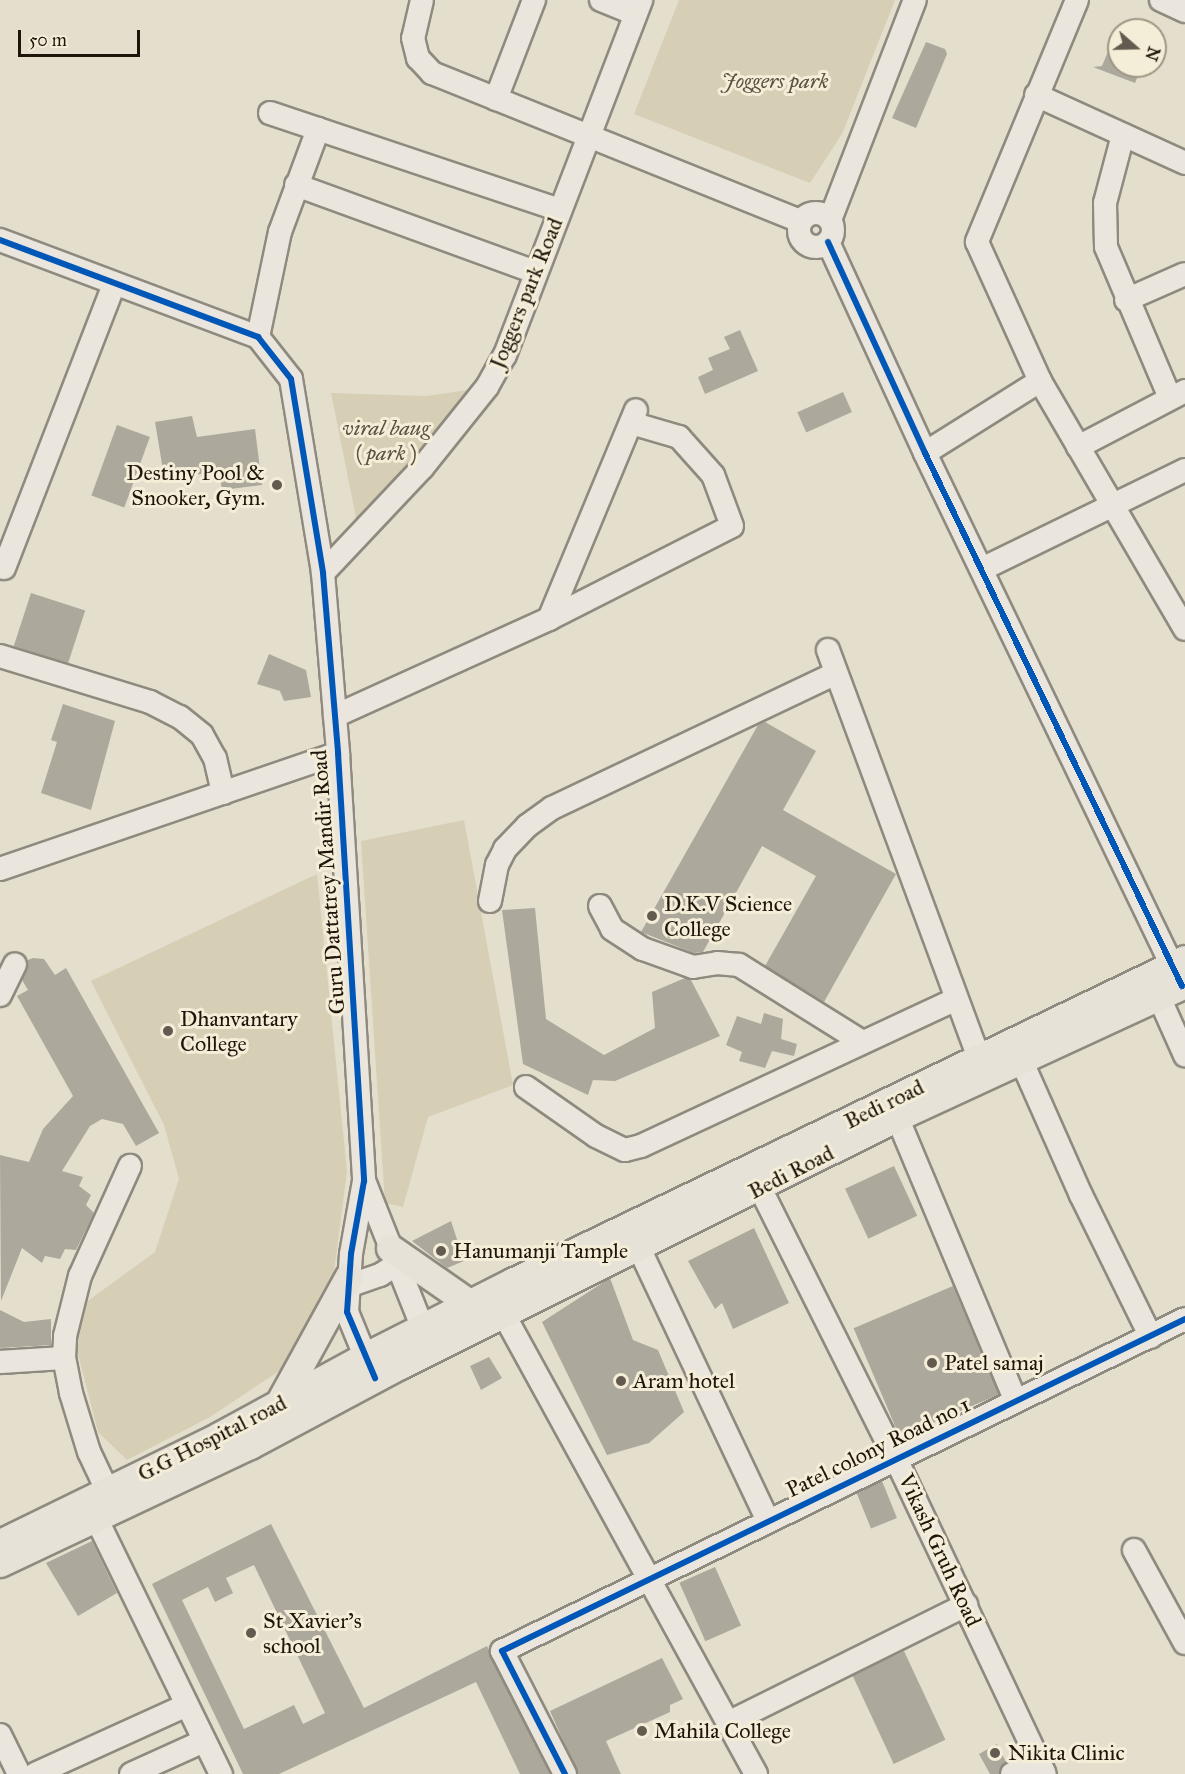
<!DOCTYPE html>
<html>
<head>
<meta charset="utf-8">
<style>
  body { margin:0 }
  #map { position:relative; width:1185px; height:1774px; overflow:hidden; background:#e4decc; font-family:"IM FELL Great Primer",serif }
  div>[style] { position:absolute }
  .green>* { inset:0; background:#d6ceb5 }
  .building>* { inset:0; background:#ada89c; transform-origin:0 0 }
  .roads { filter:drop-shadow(2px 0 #8f8a7f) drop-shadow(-2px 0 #8f8a7f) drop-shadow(0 2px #8f8a7f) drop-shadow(0 -2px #8f8a7f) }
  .minor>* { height:22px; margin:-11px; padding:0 11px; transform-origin:11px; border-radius:11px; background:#eae6dd }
  .minor>.ring { margin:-11px; padding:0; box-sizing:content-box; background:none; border:22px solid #eae6dd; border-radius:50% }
  .major>* { height:27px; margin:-13.5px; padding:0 13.5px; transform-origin:13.5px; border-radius:13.5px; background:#e6e2d8 }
  .cycleway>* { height:6px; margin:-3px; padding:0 3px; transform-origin:3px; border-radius:3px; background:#0057b8 }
  .dots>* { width:16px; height:16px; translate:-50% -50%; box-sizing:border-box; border:3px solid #f4edd7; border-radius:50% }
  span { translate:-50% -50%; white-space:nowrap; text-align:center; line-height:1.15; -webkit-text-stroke:6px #f4edd7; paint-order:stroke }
  .park-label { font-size:22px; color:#5b5140; font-style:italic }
  .street-label { font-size:22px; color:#1e150b }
  .poi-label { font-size:22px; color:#1e150b }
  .right { translate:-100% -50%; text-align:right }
  .left { translate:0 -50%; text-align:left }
  .north { position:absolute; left:1107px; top:18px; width:60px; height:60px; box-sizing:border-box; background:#f4edd7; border:2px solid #9e9785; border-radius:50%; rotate:110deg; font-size:16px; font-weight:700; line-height:24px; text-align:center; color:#1e150b }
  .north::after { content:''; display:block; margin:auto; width:21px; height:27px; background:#635b4f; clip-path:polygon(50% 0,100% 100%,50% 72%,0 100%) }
  .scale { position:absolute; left:18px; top:30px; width:122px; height:27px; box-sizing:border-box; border:3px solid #1e150b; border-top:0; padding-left:8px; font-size:18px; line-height:21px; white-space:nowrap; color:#1e150b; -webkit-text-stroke:4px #f4edd7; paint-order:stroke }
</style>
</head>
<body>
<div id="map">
  <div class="green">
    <i style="clip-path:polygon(679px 0,895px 0,842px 134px,810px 183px,634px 114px)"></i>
    <i style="clip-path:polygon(487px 387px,357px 523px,331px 393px,427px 396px)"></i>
    <i style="clip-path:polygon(464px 820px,513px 1085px,428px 1117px,403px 1207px,385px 1203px,361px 841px)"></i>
    <i style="clip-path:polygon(317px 874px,347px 1171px,334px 1272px,284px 1368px,210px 1417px,127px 1460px,98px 1432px,77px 1350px,74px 1311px,155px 1252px,179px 1179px,164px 1125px,91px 981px)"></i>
  </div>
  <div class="building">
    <i style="clip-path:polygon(1119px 25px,1119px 66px,1142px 66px,1135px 83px,1093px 67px,1102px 66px)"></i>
    <i style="clip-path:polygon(926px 42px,945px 49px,947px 54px,916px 128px,892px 118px)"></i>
    <i style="clip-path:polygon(740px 330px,758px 371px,705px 394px,698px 377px,713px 370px,708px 358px,730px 349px,724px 337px)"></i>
    <i style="left:843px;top:392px;width:22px;height:50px;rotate:66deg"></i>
    <i style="clip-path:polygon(192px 416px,197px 437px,255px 429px,262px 485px,222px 490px,219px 471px,176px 478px,176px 474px,164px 476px,155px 422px)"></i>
    <i style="left:117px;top:425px;width:35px;height:75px;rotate:20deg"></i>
    <i style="left:31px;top:593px;width:57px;height:56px;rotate:18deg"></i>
    <i style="clip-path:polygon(269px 654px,306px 670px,311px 697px,284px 701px,280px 691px,257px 684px)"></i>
    <i style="clip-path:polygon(63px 704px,115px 721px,91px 810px,41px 793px,57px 742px,51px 740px)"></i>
    <i style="clip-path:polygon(765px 722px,816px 751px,783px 810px,896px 874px,824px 1002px,765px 966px,816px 876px,762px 846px,703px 952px,694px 953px,641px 932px,758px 725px)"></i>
    <i style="clip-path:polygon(535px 908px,546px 1019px,604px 1055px,655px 1028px,652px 992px,685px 978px,691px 980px,720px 1036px,615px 1081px,593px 1080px,588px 1095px,523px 1064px,502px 910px)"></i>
    <i style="clip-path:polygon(33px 958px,44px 959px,55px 975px,66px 968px,159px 1133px,136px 1146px,123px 1124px,102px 1119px,90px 1126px,62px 1171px,83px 1177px,79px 1186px,91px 1195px,86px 1205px,94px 1213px,76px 1250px,65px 1249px,60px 1259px,45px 1256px,42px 1263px,22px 1248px,1px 1301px,0 1155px,29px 1162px,43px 1129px,73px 1096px,17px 996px,28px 990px,22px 980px,28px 960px)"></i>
    <i style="clip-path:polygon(764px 1013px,783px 1019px,781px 1039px,797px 1044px,794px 1056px,772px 1051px,765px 1068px,739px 1061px,742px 1052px,726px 1045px,737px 1016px,761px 1024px)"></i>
    <i style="left:894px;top:1166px;width:55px;height:54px;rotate:65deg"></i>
    <i style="clip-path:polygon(451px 1221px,464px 1261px,447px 1268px,412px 1241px)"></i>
    <i style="clip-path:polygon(754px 1228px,789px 1303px,733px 1329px,722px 1303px,715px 1309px,688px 1261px)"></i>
    <i style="clip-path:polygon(610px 1278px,633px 1340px,658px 1350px,684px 1412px,649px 1443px,607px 1455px,542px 1322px)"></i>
    <i style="left:953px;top:1286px;width:118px;height:108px;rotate:67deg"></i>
    <i style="clip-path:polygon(0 1310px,24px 1322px,51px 1319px,51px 1345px,0 1348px)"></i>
    <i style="clip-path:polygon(489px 1357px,502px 1378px,481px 1390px,470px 1366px)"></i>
    <i style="left:882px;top:1481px;width:40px;height:28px;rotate:68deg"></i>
    <i style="clip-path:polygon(evenodd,271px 1524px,364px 1708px,487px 1646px,550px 1774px,520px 1774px,476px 1682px,279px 1774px,243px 1774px,152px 1584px,271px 1524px,254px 1565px,325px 1713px,303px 1724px,294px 1705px,244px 1729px,182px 1600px,208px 1587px,215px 1602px,233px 1593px,226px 1578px,254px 1565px)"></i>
    <i style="clip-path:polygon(92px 1541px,117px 1593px,78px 1616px,46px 1563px)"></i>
    <i style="left:715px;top:1567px;width:64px;height:39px;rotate:66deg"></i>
    <i style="left:904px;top:1651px;width:98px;height:57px;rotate:65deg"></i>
    <i style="clip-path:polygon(662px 1658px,683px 1699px,670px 1705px,670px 1712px,606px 1741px,621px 1774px,578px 1774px,550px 1711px)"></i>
    <i style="clip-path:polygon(997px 1744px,1006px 1762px,999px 1774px,990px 1774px,979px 1754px)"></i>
  </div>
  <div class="roads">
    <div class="minor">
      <i style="left:422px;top:0;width:39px;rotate:103deg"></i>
      <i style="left:413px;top:38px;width:21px;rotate:76deg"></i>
      <i style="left:418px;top:58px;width:21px;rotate:47deg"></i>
      <i style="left:432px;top:73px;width:397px;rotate:21.9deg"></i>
      <i style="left:601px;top:0;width:37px;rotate:22deg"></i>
      <i style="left:1077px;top:0;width:262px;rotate:112.5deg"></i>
      <i style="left:977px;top:242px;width:153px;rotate:65.6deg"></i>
      <i style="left:1040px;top:381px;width:287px;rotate:59.7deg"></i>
      <i style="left:1161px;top:0;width:26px;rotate:25deg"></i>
      <i style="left:1036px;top:95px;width:164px;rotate:24.5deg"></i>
      <i style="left:496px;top:99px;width:106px;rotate:-69deg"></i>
      <i style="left:270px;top:113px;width:306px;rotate:18.5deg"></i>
      <i style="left:1123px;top:135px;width:70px;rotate:104.8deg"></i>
      <i style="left:1105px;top:203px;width:44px;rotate:88.7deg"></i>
      <i style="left:1106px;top:247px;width:164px;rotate:67deg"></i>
      <i style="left:296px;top:185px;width:254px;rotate:20deg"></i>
      <i class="ring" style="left:799px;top:213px;width:12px;height:12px"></i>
      <i style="left:830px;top:220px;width:236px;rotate:-68.9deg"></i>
      <i style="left:0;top:240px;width:276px;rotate:20.6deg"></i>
      <i style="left:258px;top:337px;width:53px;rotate:51.8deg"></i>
      <i style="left:291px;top:379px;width:197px;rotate:80.6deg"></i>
      <i style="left:323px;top:573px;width:181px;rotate:85.2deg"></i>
      <i style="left:338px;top:753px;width:429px;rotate:86.5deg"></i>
      <i style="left:364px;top:1181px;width:74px;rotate:100.1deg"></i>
      <i style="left:351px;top:1254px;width:58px;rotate:93.9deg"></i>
      <i style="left:347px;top:1312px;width:66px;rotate:67.7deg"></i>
      <i style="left:828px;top:242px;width:232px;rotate:65.3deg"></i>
      <i style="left:925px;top:453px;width:585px;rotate:64.27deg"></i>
      <i style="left:1126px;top:300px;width:64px;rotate:-23.8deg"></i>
      <i style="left:258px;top:337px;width:107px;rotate:-78.2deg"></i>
      <i style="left:280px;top:232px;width:110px;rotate:-69.7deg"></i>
      <i style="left:1078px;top:447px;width:121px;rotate:-27.6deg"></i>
      <i style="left:925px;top:453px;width:136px;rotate:-32.1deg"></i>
      <i style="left:4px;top:568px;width:305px;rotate:-68.8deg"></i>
      <i style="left:982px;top:569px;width:226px;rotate:-26deg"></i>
      <i style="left:323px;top:573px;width:144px;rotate:-46.7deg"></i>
      <i style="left:422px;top:468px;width:104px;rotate:-51.3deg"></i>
      <i style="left:487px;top:387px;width:37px;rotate:-61deg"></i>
      <i style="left:505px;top:355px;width:380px;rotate:-69deg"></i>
      <i style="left:549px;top:619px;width:226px;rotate:-67.4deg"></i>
      <i style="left:828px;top:650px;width:435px;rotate:69.7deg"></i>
      <i style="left:0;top:656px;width:157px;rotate:17deg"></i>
      <i style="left:150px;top:702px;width:34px;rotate:27deg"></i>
      <i style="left:180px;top:717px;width:28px;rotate:39deg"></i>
      <i style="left:202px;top:735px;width:26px;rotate:61deg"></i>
      <i style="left:215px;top:758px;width:36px;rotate:77deg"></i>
      <i style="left:335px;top:716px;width:235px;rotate:-24.4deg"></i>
      <i style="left:549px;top:619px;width:205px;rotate:-26.9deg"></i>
      <i style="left:732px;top:526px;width:54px;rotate:-110.4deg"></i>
      <i style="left:713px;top:475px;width:51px;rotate:-131.8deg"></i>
      <i style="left:679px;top:437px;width:50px;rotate:-163.7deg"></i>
      <i style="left:0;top:869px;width:357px;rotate:-18.9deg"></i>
      <i style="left:490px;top:901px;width:37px;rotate:-79deg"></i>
      <i style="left:497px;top:865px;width:18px;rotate:-63deg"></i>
      <i style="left:505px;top:849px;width:32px;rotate:-46deg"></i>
      <i style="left:527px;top:826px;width:31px;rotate:-36deg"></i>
      <i style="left:552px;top:808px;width:314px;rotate:-25.4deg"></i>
      <i style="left:600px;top:906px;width:26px;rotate:62deg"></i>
      <i style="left:612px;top:929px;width:37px;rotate:33deg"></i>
      <i style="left:643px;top:949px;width:53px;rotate:19.8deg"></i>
      <i style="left:693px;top:967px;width:24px;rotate:-9deg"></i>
      <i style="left:717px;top:963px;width:22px;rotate:5deg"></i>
      <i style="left:739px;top:965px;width:145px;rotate:32deg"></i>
      <i style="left:0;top:995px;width:34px;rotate:-64deg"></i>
      <i style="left:1159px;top:997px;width:64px;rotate:65.9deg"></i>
      <i style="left:1022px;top:1062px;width:145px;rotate:66.1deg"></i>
      <i style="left:1081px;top:1195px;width:158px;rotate:63.8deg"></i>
      <i style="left:526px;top:1087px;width:85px;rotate:35deg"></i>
      <i style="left:596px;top:1136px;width:32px;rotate:26deg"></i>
      <i style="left:625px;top:1150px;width:16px;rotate:-14deg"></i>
      <i style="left:641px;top:1146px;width:348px;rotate:-25deg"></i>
      <i style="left:897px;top:1117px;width:308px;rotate:67.3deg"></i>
      <i style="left:752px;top:1172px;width:321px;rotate:63.4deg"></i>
      <i style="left:896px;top:1459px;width:348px;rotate:64.7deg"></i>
      <i style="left:365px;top:1183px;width:170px;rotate:68.3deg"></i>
      <i style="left:639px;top:1248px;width:302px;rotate:64.7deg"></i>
      <i style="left:348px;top:1286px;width:34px;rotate:-19deg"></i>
      <i style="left:380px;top:1275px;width:19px;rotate:-32deg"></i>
      <i style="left:503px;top:1313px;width:526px;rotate:61.24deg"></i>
      <i style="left:0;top:1362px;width:64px;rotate:-3.6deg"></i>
      <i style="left:107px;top:1490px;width:42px;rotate:-115.3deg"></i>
      <i style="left:89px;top:1452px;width:62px;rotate:-107deg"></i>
      <i style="left:71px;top:1393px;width:36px;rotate:-101deg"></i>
      <i style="left:64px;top:1358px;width:22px;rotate:-87deg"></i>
      <i style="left:65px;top:1336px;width:62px;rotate:-76deg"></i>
      <i style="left:80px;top:1276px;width:121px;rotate:-65.6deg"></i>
      <i style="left:96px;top:1518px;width:285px;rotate:64deg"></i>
      <i style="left:1134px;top:1550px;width:106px;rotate:61.3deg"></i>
      <i style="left:728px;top:1723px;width:266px;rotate:-26.4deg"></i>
      <i style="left:0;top:1735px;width:43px;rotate:64deg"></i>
      <i style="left:35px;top:1774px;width:165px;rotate:-24.4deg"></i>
      <i style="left:131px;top:1774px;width:80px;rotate:-24.3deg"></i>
      <i style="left:565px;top:1774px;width:138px;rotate:-117.1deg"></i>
      <i style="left:502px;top:1651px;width:759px;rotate:-25.92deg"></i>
      <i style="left:1012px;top:1774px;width:30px;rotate:-26deg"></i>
    </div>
    <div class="major">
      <i style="left:390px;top:1248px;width:96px;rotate:34.8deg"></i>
      <i style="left:278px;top:1405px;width:147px;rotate:-61.2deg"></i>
      <i style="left:0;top:1543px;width:244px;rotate:-26deg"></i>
      <i style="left:219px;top:1436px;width:165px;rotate:-28.6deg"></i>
      <i style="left:364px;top:1357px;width:166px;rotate:-26.9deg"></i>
      <i style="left:512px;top:1282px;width:746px;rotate:-25.64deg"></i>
      <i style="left:0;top:1563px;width:276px;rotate:-25.3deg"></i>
      <i style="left:250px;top:1445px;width:170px;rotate:-28.1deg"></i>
      <i style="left:400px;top:1365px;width:555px;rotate:-26.52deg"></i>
      <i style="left:897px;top:1117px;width:317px;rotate:-24.8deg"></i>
    </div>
  </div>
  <div class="cycleway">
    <i style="left:0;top:240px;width:276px;rotate:20.6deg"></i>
    <i style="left:258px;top:337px;width:53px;rotate:51.8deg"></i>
    <i style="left:291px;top:379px;width:197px;rotate:80.6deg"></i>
    <i style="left:323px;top:573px;width:181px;rotate:85.2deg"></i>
    <i style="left:338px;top:753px;width:429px;rotate:86.5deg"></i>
    <i style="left:364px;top:1181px;width:74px;rotate:100.1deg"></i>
    <i style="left:351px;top:1254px;width:58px;rotate:93.9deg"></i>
    <i style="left:347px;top:1312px;width:72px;rotate:67deg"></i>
    <i style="left:828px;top:242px;width:232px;rotate:65.3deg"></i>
    <i style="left:925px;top:453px;width:592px;rotate:64.26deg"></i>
    <i style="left:565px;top:1774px;width:138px;rotate:-117.1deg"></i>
    <i style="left:502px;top:1651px;width:759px;rotate:-25.92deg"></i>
  </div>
  <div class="dots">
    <i style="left:277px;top:485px;background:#635b4f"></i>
    <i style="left:652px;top:916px;background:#635b4f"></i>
    <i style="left:168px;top:1031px;background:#635b4f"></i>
    <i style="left:441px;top:1251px;background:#635b4f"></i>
    <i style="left:932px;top:1363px;background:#635b4f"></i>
    <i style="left:621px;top:1381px;background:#635b4f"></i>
    <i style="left:251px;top:1633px;background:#635b4f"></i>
    <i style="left:642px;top:1731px;background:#635b4f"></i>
    <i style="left:995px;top:1753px;background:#635b4f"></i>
  </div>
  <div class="park-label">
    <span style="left:775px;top:81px">Joggers park</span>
    <span style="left:386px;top:440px">viral baug<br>( park )</span>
  </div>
  <div class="street-label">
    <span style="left:526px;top:293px;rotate:-68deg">Joggers park Road</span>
    <span style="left:328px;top:882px;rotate:-94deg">Guru Dattatrey Mandir Road</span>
    <span style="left:884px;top:1104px;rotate:-26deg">Bedi road</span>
    <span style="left:791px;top:1172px;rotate:-27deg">Bedi Road</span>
    <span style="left:212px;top:1438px;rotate:-27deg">G.G Hospital road</span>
    <span style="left:878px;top:1447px;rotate:-26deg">Patel colony Road no 1</span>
    <span style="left:940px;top:1550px;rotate:65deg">Vikash Gruh Road</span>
  </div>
  <div class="poi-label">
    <span class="right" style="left:265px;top:485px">Destiny Pool &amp;<br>Snooker, Gym.</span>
    <span class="left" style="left:664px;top:916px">D.K.V Science<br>College</span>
    <span class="left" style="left:180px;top:1031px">Dhanvantary<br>College</span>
    <span class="left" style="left:453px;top:1251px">Hanumanji Tample</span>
    <span class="left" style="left:944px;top:1363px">Patel samaj</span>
    <span class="left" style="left:633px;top:1381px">Aram hotel</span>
    <span class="left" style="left:263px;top:1633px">St Xavier's<br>school</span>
    <span class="left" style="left:654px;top:1731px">Mahila College</span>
    <span class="left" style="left:1008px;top:1753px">Nikita Clinic</span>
  </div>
  <div class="north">N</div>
  <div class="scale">50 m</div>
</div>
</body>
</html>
